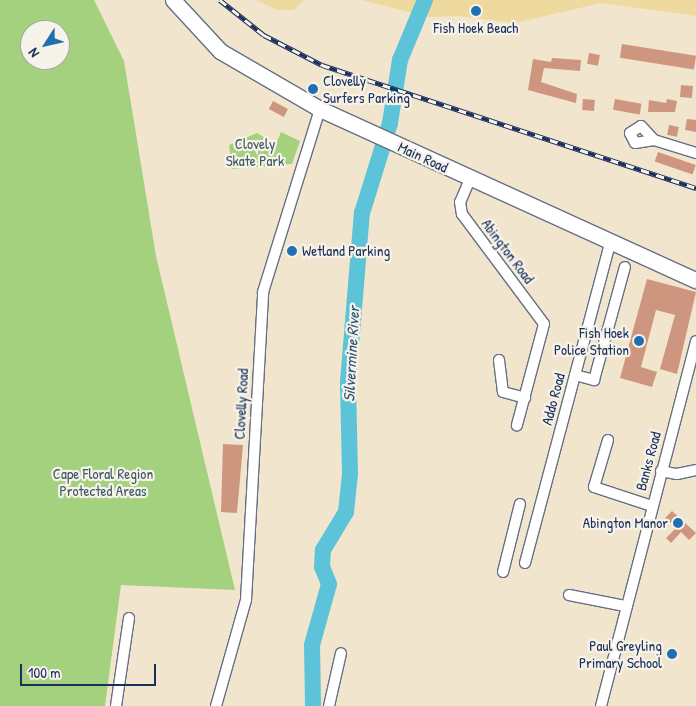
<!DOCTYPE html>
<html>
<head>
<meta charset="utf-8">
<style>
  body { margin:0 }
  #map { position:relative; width:696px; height:706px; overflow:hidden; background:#f1e6cd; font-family:"Patrick Hand",sans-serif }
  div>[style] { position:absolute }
  .green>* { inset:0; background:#a3d17e }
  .sand>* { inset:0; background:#eeda9e }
  .river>* { height:16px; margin:-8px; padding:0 8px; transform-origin:8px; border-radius:8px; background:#5cc3d9 }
  .building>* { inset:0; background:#ce967f; transform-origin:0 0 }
  .roads { filter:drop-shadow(1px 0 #666f85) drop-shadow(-1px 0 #666f85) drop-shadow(0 1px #666f85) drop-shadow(0 -1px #666f85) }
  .minor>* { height:10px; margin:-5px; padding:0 5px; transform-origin:5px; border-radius:5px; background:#fff }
  .primary>* { height:15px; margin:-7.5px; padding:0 7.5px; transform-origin:7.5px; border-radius:7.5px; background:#fff }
  .rail>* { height:4.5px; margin-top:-2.25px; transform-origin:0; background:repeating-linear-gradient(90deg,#f7f3e8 0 8px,#1b2f5e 0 16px); box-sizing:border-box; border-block:1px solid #1b2f5e }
  .dots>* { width:14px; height:14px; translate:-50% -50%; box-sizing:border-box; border:2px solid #f7f3e8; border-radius:50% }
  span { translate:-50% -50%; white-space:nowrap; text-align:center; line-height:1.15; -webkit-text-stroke:4.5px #f7f3e8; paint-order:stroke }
  .poi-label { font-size:15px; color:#1b2f5e }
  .left { translate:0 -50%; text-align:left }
  .right { translate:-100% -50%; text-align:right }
  .park-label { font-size:15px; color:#3d5866 }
  .street-label { font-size:15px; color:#1b2f5e }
  .water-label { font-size:16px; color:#2b547d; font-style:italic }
  .north { position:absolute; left:20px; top:20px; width:50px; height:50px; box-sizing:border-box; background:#f7f3e8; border:1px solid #9fa5b1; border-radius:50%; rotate:235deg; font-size:14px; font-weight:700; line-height:20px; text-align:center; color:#1b2f5e }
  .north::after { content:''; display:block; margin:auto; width:18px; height:22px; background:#1f6fb2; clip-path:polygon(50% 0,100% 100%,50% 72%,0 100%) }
  .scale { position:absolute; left:20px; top:664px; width:136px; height:22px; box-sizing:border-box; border:2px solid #1b2f5e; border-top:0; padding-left:6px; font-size:15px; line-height:18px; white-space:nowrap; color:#1b2f5e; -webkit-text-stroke:4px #f7f3e8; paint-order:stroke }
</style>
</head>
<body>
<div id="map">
  <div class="green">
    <i style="clip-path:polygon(evenodd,0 0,94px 0,124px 61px,156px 256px,235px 590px,121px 585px,105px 706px,0 706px,0 0,30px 30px,60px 30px,60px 60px,30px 60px,30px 30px)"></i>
    <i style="clip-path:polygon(281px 132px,300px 141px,292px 164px,232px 169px,229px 145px,257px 133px,276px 144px)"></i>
  </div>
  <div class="sand">
    <i style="clip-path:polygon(256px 0,304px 0,294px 10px,277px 10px)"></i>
    <i style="clip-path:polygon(361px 0,696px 0,696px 16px,601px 3px,515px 23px,459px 16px,429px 17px)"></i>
  </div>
  <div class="river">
    <i style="left:313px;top:706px;width:61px;rotate:-90.9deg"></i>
    <i style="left:312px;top:645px;width:63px;rotate:-74.4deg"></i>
    <i style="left:329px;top:584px;width:18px;rotate:-112deg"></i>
    <i style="left:322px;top:567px;width:17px;rotate:-87deg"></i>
    <i style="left:323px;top:550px;width:44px;rotate:-58.8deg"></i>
    <i style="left:346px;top:512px;width:39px;rotate:-84deg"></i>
    <i style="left:350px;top:473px;width:91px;rotate:-91.3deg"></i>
    <i style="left:348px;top:382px;width:170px;rotate:-85.3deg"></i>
    <i style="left:362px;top:213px;width:94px;rotate:-72.7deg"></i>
    <i style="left:390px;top:123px;width:64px;rotate:-81deg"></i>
    <i style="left:400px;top:60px;width:65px;rotate:-67.4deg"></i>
  </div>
  <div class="building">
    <i style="left:622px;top:44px;width:75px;height:14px;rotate:9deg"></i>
    <i style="left:589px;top:53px;width:11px;height:11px;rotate:10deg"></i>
    <i style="clip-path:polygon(552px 58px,581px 60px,580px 71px,544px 68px,541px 82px,577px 94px,576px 103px,528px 90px,533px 59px,551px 62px)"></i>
    <i style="left:681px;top:85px;width:12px;height:12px;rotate:5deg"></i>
    <i style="left:583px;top:99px;width:12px;height:11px;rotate:5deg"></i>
    <i style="left:615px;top:99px;width:27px;height:11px;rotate:10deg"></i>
    <i style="clip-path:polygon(667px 99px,677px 101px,675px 112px,648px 112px,649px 100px,666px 103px)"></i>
    <i style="left:273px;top:101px;width:17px;height:9px;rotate:28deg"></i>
    <i style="clip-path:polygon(687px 119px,696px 120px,696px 132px,685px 130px)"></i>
    <i style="left:669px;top:125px;width:10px;height:10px;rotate:11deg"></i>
    <i style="left:658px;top:152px;width:40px;height:10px;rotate:19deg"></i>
    <i style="clip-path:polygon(647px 279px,696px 292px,677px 374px,660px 369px,675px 315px,656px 310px,641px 367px,657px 372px,652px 387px,620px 378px)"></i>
    <i style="clip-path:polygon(223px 444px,243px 445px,237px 513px,221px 512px)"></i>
    <i style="clip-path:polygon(672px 511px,696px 533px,689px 540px,681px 532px,671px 543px,666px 538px,676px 528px,665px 518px)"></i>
  </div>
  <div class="roads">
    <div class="minor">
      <i style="left:654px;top:140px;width:19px;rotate:171deg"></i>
      <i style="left:635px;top:143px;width:11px;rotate:-117deg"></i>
      <i style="left:630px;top:133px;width:13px;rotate:-32deg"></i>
      <i style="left:641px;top:126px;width:19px;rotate:47deg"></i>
      <i style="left:654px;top:140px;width:44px;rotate:17.2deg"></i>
      <i style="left:470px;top:179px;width:25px;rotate:113deg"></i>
      <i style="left:460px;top:202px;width:12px;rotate:81deg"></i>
      <i style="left:462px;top:214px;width:137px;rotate:53.3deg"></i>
      <i style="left:544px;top:324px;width:105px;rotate:105deg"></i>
      <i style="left:499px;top:360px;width:32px;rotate:83deg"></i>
      <i style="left:503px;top:392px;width:23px;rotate:15deg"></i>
      <i style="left:575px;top:375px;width:20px;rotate:15deg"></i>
      <i style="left:594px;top:380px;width:117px;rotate:-74.7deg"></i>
      <i style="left:608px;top:440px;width:49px;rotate:106.6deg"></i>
      <i style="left:594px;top:487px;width:61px;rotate:18.1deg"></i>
      <i style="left:661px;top:471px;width:16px;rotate:11deg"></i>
      <i style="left:677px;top:474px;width:19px;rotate:-12deg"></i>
      <i style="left:525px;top:563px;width:331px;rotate:-75.1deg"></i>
      <i style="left:503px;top:572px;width:70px;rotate:-76deg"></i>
      <i style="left:569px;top:595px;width:57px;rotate:11.1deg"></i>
      <i style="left:116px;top:706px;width:89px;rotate:-81.6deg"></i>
      <i style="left:216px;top:706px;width:110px;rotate:-74.2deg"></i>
      <i style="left:246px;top:600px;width:308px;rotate:-86.8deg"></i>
      <i style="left:263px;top:292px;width:192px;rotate:-72.7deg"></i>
      <i style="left:329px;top:706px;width:54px;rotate:-77.2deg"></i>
      <i style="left:601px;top:706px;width:377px;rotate:-75.4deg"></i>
    </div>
    <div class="primary">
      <i style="left:173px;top:0;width:69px;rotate:47.3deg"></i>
      <i style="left:220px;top:51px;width:116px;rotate:30.1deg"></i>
      <i style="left:320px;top:109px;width:413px;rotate:24.5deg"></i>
    </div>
  </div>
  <div class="rail">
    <i style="left:220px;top:0;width:56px;rotate:38.5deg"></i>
    <i style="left:264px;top:35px;width:65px;rotate:27.3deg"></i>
    <i style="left:322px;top:65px;width:394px;rotate:18.2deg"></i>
  </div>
  <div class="dots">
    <i style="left:476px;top:11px;background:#1f6fb2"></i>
    <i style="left:313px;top:89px;background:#1f6fb2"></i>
    <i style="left:292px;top:251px;background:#1f6fb2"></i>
    <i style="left:639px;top:341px;background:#1f6fb2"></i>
    <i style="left:678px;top:523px;background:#1f6fb2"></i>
    <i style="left:672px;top:654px;background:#1f6fb2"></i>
  </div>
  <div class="poi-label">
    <span style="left:476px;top:28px">Fish Hoek Beach</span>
    <span class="left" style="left:323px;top:89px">Clovelly<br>Surfers Parking</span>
    <span class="left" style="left:302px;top:251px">Wetland Parking</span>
    <span class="right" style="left:629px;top:341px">Fish Hoek<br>Police Station</span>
    <span class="right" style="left:668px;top:523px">Abington Manor</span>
    <span class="right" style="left:662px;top:654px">Paul Greyling<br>Primary School</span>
  </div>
  <div class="park-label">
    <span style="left:255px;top:152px">Clovely<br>Skate Park</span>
    <span style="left:103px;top:482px">Cape Floral Region<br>Protected Areas</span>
  </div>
  <div class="street-label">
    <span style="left:423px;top:157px;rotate:25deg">Main Road</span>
    <span style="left:508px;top:251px;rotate:53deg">Abington Road</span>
    <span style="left:553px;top:399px;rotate:-75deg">Addo Road</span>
    <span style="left:241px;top:404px;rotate:-87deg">Clovelly Road</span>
    <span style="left:648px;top:461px;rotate:-75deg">Banks Road</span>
  </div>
  <div class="water-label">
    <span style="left:351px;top:354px;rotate:-87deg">Silvermine River</span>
  </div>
  <div class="north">N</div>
  <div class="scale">100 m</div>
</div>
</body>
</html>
